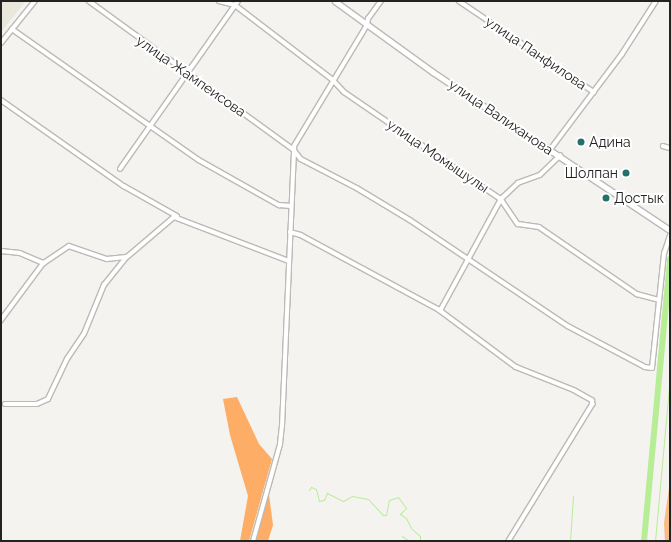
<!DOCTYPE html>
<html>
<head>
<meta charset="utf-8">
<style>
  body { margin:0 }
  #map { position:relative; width:671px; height:542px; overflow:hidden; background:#f4f3f0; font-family:Raleway,sans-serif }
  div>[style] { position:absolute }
  .built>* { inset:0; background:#eae8dd }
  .green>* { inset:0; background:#f9ba83 }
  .forest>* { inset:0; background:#fdad65 }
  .stream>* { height:1px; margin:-0.5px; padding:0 0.5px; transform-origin:0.5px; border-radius:0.5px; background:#b7ed94 }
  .river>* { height:5.5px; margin:-2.75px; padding:0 2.75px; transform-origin:2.75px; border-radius:2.75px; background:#b7ed94 }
  .roads { filter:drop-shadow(1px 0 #bbbab7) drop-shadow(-1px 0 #bbbab7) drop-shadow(0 1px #bbbab7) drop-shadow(0 -1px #bbbab7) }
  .minor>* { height:3.5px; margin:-1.75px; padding:0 1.75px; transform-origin:1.75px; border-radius:1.75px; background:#fff }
  .tertiary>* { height:4px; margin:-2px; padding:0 2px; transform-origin:2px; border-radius:2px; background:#fff }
  .secondary>* { height:4.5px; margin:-2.25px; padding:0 2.25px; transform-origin:2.25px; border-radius:2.25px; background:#fff }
  .dots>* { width:11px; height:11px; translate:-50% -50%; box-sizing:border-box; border:2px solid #fff; border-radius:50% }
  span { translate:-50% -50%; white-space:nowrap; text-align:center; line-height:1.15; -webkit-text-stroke:4px #fff; paint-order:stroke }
  .street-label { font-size:14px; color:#232322 }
  .poi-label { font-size:14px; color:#232322 }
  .left { translate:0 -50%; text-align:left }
  .right { translate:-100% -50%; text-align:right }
  .frame { position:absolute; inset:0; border:2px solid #232322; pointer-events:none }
</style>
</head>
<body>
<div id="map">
  <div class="built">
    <i style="clip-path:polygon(1px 1px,26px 1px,1px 32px)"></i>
  </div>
  <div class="green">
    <i style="clip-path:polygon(670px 481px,670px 541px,665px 541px,664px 523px)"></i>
  </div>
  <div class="forest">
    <i style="clip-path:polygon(237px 397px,259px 444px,272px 459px,249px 541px,240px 541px,248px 496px,230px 435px,223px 399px)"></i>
    <i style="clip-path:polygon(268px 487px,273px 525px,268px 541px,253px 541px)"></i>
  </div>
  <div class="stream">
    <i style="left:309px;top:490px;width:4px;rotate:-56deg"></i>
    <i style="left:311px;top:487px;width:5px;rotate:22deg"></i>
    <i style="left:316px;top:489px;width:12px;rotate:76deg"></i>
    <i style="left:319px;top:501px;width:5px;rotate:-11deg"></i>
    <i style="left:324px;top:500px;width:8px;rotate:-67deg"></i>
    <i style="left:327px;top:493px;width:18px;rotate:27deg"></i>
    <i style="left:343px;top:501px;width:10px;rotate:-29deg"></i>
    <i style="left:352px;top:496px;width:16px;rotate:11deg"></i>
    <i style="left:368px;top:499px;width:22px;rotate:47deg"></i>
    <i style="left:383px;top:515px;width:3px"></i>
    <i style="left:386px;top:515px;width:15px;rotate:-79deg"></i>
    <i style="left:389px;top:500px;width:9px;rotate:-18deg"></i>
    <i style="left:398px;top:497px;width:14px;rotate:54deg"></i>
    <i style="left:406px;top:508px;width:8px;rotate:135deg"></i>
    <i style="left:400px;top:514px;width:7px;rotate:34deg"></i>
    <i style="left:406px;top:518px;width:11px;rotate:63deg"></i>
    <i style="left:411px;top:528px;width:12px;rotate:42deg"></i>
    <i style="left:420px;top:536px;width:5px;rotate:90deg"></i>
    <i style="left:402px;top:536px;width:9px;rotate:36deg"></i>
    <i style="left:570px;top:541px;width:45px;rotate:-86.2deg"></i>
    <i style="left:655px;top:541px;width:166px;rotate:-84.8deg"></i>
  </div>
  <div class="river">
    <i style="left:644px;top:541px;width:283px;rotate:-84.7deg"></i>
  </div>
  <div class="roads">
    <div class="minor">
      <i style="left:89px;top:1px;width:253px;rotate:36deg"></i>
      <i style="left:294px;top:150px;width:11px;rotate:52deg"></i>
      <i style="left:301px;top:159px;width:63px;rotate:27.4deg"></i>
      <i style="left:357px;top:188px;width:62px;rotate:31.1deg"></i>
      <i style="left:410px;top:220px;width:190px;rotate:33.9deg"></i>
      <i style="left:568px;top:326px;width:87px;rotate:28deg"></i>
      <i style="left:645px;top:367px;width:7px;rotate:8deg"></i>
      <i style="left:652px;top:368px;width:115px;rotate:-84deg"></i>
      <i style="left:664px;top:254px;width:19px;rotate:-72deg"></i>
      <i style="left:219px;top:1px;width:16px;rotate:14deg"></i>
      <i style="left:235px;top:5px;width:123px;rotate:37.4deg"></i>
      <i style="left:333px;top:80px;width:16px;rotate:47deg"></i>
      <i style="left:344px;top:92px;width:190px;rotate:34.3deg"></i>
      <i style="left:501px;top:199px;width:30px;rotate:56deg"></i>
      <i style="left:518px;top:224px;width:21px;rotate:8deg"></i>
      <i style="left:539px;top:227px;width:119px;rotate:34.4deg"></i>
      <i style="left:637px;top:294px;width:23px;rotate:15deg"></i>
      <i style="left:459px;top:1px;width:163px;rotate:34deg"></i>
      <i style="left:367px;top:25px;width:6px;rotate:-81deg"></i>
      <i style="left:368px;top:19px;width:22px;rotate:-54deg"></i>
      <i style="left:12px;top:29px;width:228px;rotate:35deg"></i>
      <i style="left:199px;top:160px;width:92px;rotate:29.4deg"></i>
      <i style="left:279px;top:205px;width:12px;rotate:5deg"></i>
      <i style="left:1px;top:43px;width:54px;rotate:-51deg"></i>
      <i style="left:1px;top:100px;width:150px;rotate:35deg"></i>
      <i style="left:124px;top:186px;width:61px;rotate:29.5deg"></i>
      <i style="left:663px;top:146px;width:7px;rotate:16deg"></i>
      <i style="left:550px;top:150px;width:120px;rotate:-53.1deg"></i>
      <i style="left:622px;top:54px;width:63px;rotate:-57.3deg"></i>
      <i style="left:120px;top:169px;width:205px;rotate:-54.9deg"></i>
      <i style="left:290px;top:232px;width:11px;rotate:15deg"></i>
      <i style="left:301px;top:235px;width:156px;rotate:28.4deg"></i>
      <i style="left:438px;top:309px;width:97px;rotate:36.6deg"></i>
      <i style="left:516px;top:367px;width:62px;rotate:21.6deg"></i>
      <i style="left:574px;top:390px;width:21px;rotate:29deg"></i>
      <i style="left:592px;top:400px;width:4px;rotate:76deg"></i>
      <i style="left:593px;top:404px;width:161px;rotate:121.5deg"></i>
      <i style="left:1px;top:251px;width:19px;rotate:6deg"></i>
      <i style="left:20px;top:253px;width:26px;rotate:23deg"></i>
      <i style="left:44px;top:263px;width:72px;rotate:126.6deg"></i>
      <i style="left:44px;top:263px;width:30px;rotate:-34deg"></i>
      <i style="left:69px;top:246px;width:40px;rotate:18.9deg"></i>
      <i style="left:107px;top:259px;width:19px;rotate:-6deg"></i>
      <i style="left:440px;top:311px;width:128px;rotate:-61.4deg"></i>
      <i style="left:501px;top:199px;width:23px;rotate:-43deg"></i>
      <i style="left:518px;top:183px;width:23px;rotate:-20deg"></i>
      <i style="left:540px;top:175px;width:28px;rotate:-44deg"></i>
      <i style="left:5px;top:404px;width:32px"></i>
      <i style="left:37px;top:404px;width:12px;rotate:-24deg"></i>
      <i style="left:48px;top:399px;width:44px;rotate:-64.6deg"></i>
      <i style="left:67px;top:359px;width:30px;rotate:-56deg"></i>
      <i style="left:84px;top:334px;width:53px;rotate:-67.8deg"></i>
      <i style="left:104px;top:285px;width:36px;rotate:-51deg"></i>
      <i style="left:127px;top:257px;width:62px;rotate:-40.4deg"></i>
      <i style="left:174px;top:217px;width:123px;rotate:20.9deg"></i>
    </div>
    <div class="tertiary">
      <i style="left:253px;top:541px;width:101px;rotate:-74.4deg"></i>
      <i style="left:280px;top:444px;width:18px;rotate:-84deg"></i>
      <i style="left:282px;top:426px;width:280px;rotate:-87.5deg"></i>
      <i style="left:294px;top:146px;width:141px;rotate:-58.9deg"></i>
    </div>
    <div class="secondary">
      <i style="left:335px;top:1px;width:121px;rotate:35.9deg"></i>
      <i style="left:433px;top:72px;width:285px;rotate:33.7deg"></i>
    </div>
  </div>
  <div class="dots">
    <i style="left:581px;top:142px;background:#26706a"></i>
    <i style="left:626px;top:173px;background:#26706a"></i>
    <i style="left:606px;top:198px;background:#26706a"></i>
  </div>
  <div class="street-label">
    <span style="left:536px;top:53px;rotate:34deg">улица Панфилова</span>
    <span style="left:191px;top:76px;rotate:35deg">улица Жампеисова</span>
    <span style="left:501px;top:117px;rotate:34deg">улица Валиханова</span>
    <span style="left:438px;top:156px;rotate:34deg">улица Момышулы</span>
  </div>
  <div class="poi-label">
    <span class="left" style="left:589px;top:142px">Адина</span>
    <span class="right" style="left:618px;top:173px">Шолпан</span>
    <span class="left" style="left:614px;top:198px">Достык</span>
  </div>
  <div class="frame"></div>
</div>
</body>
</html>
